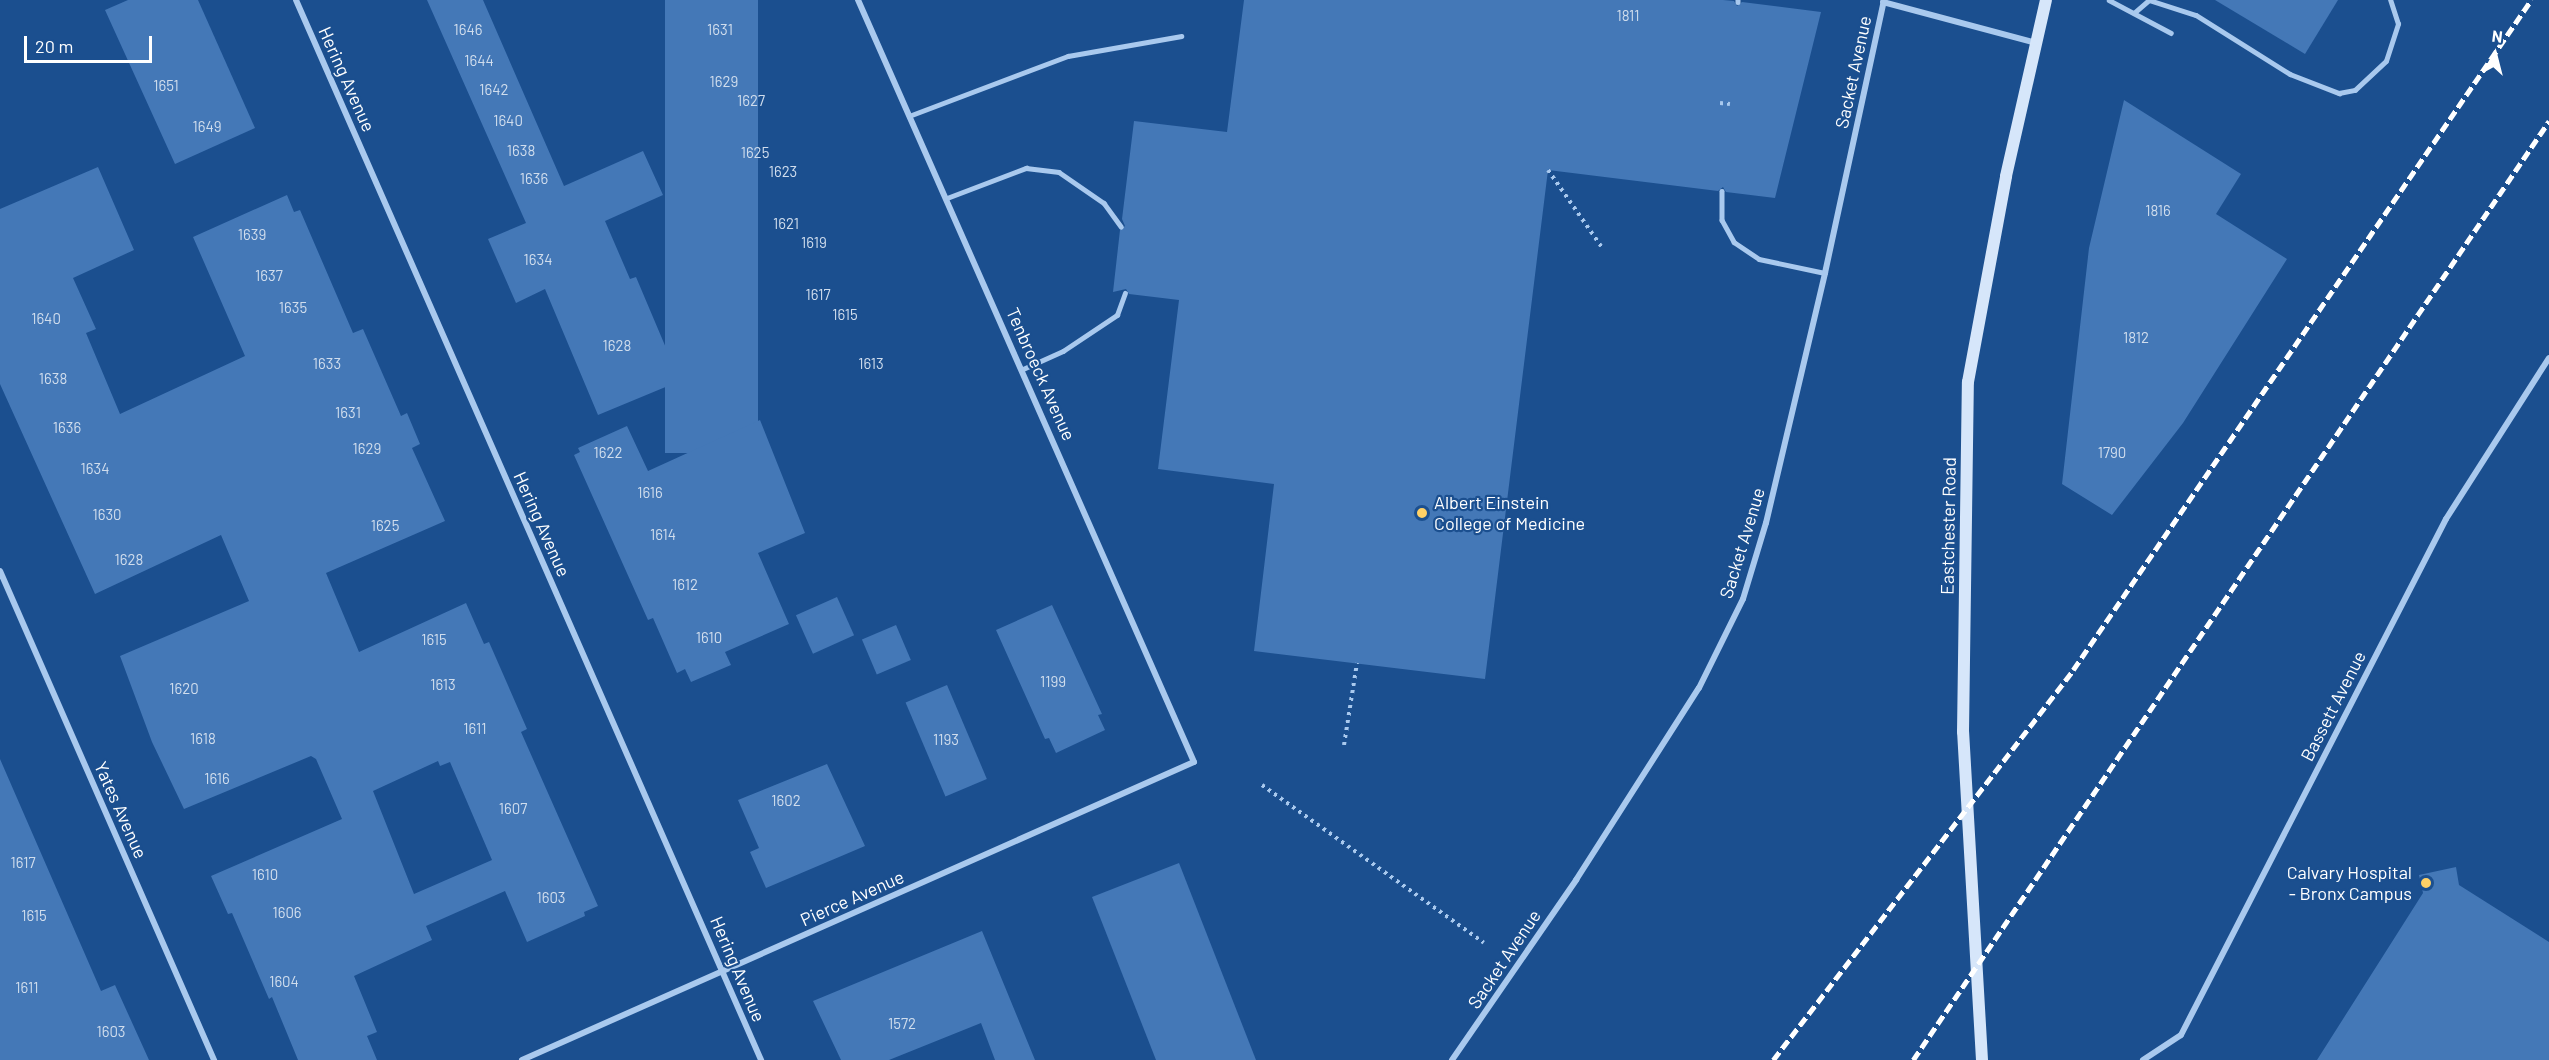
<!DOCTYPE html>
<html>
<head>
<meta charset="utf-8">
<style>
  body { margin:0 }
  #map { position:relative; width:2549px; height:1060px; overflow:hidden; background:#1b4f8f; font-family:Barlow,sans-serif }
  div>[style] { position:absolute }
  .building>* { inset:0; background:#4478b7; transform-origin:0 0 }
  .path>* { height:4px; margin-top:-2px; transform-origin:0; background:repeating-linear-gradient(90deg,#a9c9ee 0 3px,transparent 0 7.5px) }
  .lane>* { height:4.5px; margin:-2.25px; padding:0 2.25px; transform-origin:2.25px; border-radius:2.25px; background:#a9c9ee }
  .street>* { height:6px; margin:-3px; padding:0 3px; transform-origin:3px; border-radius:3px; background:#a9c9ee }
  .secondary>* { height:12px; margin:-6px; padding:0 6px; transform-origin:6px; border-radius:6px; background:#d6e6fa }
  .rail>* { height:4.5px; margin-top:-2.25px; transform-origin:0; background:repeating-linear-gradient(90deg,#fff 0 10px,transparent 0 14.5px) }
  .dots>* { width:16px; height:16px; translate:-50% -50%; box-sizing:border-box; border:3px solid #1b4f8f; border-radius:50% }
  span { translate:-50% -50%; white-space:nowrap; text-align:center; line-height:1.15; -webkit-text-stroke:4.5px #1b4f8f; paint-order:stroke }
  .number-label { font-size:15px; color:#d0dded }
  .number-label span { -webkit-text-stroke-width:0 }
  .street-label { font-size:18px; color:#fff }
  .poi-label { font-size:18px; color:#fff }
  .left { translate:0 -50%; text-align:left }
  .right { translate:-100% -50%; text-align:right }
  .north { position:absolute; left:2465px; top:24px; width:60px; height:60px; -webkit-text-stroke:4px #1b4f8f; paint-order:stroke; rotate:7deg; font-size:16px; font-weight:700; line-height:24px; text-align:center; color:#fff }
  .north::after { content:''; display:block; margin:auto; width:21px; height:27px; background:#fff; clip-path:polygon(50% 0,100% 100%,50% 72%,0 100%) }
  .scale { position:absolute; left:24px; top:36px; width:128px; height:27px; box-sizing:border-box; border:3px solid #fff; border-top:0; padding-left:8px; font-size:18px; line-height:21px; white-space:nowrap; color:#fff; -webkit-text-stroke:4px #1b4f8f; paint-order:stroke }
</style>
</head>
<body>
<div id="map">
  <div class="building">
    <i style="clip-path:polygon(128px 0,198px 0,255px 128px,175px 164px,105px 10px)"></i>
    <i style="clip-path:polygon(427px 0,483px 0,564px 186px,643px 151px,663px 195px,605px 221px,630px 279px,636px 277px,680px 381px,598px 415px,545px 289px,516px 303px,488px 239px,526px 223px)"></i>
    <i style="left:665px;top:0;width:93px;height:453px"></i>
    <i style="clip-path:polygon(1244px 0,1723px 0,1734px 1px,1737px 6px,1742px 2px,1821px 12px,1775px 198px,1726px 192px,1723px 187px,1718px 191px,1548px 170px,1485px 679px,1254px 651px,1274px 484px,1158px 469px,1179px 300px,1129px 294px,1126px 289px,1113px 292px,1120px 230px,1125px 226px,1122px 219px,1134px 121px,1227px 132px)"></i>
    <i style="clip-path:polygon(2215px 0,2338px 0,2305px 54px)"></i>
    <i style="clip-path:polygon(2124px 100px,2241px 174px,2216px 214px,2287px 259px,2183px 423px,2112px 515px,2062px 484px,2089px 248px)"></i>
    <i style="clip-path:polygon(evenodd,98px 167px,134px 250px,73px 278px,96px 329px,86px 333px,120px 414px,245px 356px,193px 237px,287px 195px,294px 212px,300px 210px,353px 333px,363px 329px,401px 416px,407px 413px,420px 444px,412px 448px,445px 521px,326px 573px,359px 652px,466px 603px,484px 644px,489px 642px,527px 729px,521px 732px,598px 906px,584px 912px,585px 916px,527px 942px,505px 891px,426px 926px,432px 940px,354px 976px,377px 1032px,367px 1036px,377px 1060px,298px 1060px,272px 997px,269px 999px,232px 913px,228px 914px,211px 876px,342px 819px,316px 759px,311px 756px,184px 809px,152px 742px,120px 656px,249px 601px,221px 535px,95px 594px,0 384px,0 209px,98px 167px,438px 761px,440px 766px,450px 762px,492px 860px,414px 894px,373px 791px,438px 761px)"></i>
    <i style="clip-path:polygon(760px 420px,805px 533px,758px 553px,789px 624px,725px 652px,731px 665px,691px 682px,685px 669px,677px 673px,653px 618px,648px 620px,574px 455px,580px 452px,578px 448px,627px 426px,648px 471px)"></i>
    <i style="left:837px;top:597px;width:42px;height:45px;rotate:66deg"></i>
    <i style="clip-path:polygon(1052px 605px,1102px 714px,1098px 715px,1105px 730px,1056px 753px,1049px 738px,1045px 739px,996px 630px)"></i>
    <i style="left:896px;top:625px;width:38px;height:37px;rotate:67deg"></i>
    <i style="left:947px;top:685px;width:102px;height:45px;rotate:67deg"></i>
    <i style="clip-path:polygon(0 759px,101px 991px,115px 985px,149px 1060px,0 1060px)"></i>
    <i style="clip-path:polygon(827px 764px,865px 846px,766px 888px,750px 852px,759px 848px,738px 800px)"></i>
    <i style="clip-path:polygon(1179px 863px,1256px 1060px,1156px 1060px,1092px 897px)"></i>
    <i style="clip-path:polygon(2456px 867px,2459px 885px,2549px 942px,2549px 1060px,2317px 1060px,2423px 893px,2419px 875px)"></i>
    <i style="clip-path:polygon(982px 931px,1035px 1060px,995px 1060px,981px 1023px,889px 1060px,841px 1060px,813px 1001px)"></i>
  </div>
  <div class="path">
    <i style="left:1720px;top:103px;width:10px;rotate:6deg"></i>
    <i style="left:1548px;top:170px;width:93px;rotate:55.1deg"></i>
    <i style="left:1344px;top:745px;width:83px;rotate:-81deg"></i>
    <i style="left:1262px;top:785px;width:272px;rotate:35.4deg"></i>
  </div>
  <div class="lane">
    <i style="left:1738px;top:0;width:2px;rotate:90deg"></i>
    <i style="left:2109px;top:0;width:70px;rotate:28deg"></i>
    <i style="left:2134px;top:13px;width:20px;rotate:-41deg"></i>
    <i style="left:2149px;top:0;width:49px;rotate:17.7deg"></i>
    <i style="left:2196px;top:15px;width:111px;rotate:32.1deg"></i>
    <i style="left:2290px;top:74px;width:53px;rotate:21.2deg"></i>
    <i style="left:2339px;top:93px;width:16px;rotate:-11deg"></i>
    <i style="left:2355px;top:90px;width:42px;rotate:-43.1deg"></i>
    <i style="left:2386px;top:61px;width:39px;rotate:-72deg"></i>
    <i style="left:2398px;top:24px;width:25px;rotate:-108deg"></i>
    <i style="left:909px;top:116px;width:170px;rotate:-20.7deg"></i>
    <i style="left:1068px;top:56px;width:115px;rotate:-10deg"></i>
    <i style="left:1722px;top:191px;width:29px;rotate:90deg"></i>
    <i style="left:1722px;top:220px;width:25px;rotate:61deg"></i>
    <i style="left:1734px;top:242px;width:30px;rotate:34deg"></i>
    <i style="left:1759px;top:259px;width:67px;rotate:12deg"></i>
    <i style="left:947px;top:198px;width:85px;rotate:-20.8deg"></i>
    <i style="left:1026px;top:168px;width:33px;rotate:7deg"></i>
    <i style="left:1059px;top:172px;width:55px;rotate:34.6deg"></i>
    <i style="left:1104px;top:203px;width:29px;rotate:54deg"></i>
    <i style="left:1023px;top:369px;width:44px;rotate:-24.2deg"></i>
    <i style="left:1063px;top:351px;width:65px;rotate:-33.7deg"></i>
    <i style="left:1117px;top:315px;width:23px;rotate:-70deg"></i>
  </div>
  <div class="street">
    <i style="left:296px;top:0;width:1158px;rotate:66.31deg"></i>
    <i style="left:1883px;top:2px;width:158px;rotate:15deg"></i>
    <i style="left:0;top:571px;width:534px;rotate:66.36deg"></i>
    <i style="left:522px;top:1060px;width:735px;rotate:-23.92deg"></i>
    <i style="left:1194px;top:762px;width:833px;rotate:-113.79deg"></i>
    <i style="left:1452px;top:1060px;width:219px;rotate:-55.4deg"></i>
    <i style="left:1576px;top:880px;width:228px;rotate:-57.4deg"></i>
    <i style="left:1699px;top:688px;width:99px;rotate:-63.7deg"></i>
    <i style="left:1743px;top:599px;width:79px;rotate:-73.2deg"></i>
    <i style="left:1766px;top:523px;width:257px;rotate:-76.7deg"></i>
    <i style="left:1825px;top:273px;width:279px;rotate:-77.8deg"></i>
    <i style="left:2143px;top:1060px;width:45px;rotate:-33.3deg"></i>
    <i style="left:2181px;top:1035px;width:580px;rotate:-62.82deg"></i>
    <i style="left:2446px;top:519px;width:191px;rotate:-57.4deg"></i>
  </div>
  <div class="secondary">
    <i style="left:1982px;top:1060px;width:329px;rotate:-93.3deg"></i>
    <i style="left:1963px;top:732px;width:350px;rotate:-89.2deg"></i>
    <i style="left:1968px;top:382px;width:209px;rotate:-79.5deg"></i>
    <i style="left:2006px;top:176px;width:180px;rotate:-77.2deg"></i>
  </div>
  <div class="rail">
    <i style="left:1773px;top:1060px;width:492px;rotate:-52.4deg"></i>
    <i style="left:2073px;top:670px;width:812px;rotate:-55.64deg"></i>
    <i style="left:1913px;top:1060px;width:1134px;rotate:-55.89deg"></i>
  </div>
  <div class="dots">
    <i style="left:1422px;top:513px;background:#ffd166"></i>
    <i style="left:2426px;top:883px;background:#ffd166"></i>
  </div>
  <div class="number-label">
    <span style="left:1628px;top:16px">1811</span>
    <span style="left:468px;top:30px">1646</span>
    <span style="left:720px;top:30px">1631</span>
    <span style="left:479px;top:61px">1644</span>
    <span style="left:724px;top:82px">1629</span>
    <span style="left:166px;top:86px">1651</span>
    <span style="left:494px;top:90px">1642</span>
    <span style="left:751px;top:101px">1627</span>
    <span style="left:508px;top:121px">1640</span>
    <span style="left:207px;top:127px">1649</span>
    <span style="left:521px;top:151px">1638</span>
    <span style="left:755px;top:153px">1625</span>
    <span style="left:783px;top:172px">1623</span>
    <span style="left:534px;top:179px">1636</span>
    <span style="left:2158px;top:211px">1816</span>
    <span style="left:786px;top:224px">1621</span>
    <span style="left:252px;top:235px">1639</span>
    <span style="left:814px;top:243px">1619</span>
    <span style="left:538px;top:260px">1634</span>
    <span style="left:269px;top:276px">1637</span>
    <span style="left:818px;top:295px">1617</span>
    <span style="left:293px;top:308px">1635</span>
    <span style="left:845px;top:315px">1615</span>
    <span style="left:46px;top:319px">1640</span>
    <span style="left:2136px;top:338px">1812</span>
    <span style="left:617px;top:346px">1628</span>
    <span style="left:327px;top:364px">1633</span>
    <span style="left:871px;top:364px">1613</span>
    <span style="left:53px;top:379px">1638</span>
    <span style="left:348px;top:413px">1631</span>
    <span style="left:67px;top:428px">1636</span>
    <span style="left:367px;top:449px">1629</span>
    <span style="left:608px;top:453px">1622</span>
    <span style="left:2112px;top:453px">1790</span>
    <span style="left:95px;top:469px">1634</span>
    <span style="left:650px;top:493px">1616</span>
    <span style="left:107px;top:515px">1630</span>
    <span style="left:385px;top:526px">1625</span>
    <span style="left:663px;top:535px">1614</span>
    <span style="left:129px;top:560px">1628</span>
    <span style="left:685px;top:585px">1612</span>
    <span style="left:709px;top:638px">1610</span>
    <span style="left:434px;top:640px">1615</span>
    <span style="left:1053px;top:682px">1199</span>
    <span style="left:443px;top:685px">1613</span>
    <span style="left:184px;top:689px">1620</span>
    <span style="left:475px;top:729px">1611</span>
    <span style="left:203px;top:739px">1618</span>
    <span style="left:946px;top:740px">1193</span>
    <span style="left:217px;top:779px">1616</span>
    <span style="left:786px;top:801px">1602</span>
    <span style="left:513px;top:809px">1607</span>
    <span style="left:23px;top:863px">1617</span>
    <span style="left:265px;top:875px">1610</span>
    <span style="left:551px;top:898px">1603</span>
    <span style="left:287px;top:913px">1606</span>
    <span style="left:34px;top:916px">1615</span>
    <span style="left:284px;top:982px">1604</span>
    <span style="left:27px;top:988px">1611</span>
    <span style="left:902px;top:1024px">1572</span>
    <span style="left:111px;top:1032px">1603</span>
  </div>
  <div class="street-label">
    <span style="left:1853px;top:72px;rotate:-78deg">Sacket Avenue</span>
    <span style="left:347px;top:79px;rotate:66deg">Hering Avenue</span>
    <span style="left:1041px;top:374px;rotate:66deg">Tenbroeck Avenue</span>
    <span style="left:542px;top:524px;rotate:66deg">Hering Avenue</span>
    <span style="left:1948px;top:526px;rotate:-89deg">Eastchester Road</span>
    <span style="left:1742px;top:543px;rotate:-73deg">Sacket Avenue</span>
    <span style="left:2333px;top:706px;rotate:-63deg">Bassett Avenue</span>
    <span style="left:121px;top:810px;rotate:66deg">Yates Avenue</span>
    <span style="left:852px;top:898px;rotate:-24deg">Pierce Avenue</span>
    <span style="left:1504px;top:959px;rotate:-56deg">Sacket Avenue</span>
    <span style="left:738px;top:969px;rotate:67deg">Hering Avenue</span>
  </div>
  <div class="poi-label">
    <span class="left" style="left:1434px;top:513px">Albert Einstein<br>College of Medicine</span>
    <span class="right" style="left:2412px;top:883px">Calvary Hospital<br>- Bronx Campus</span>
  </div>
  <div class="north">N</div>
  <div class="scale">20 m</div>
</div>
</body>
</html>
